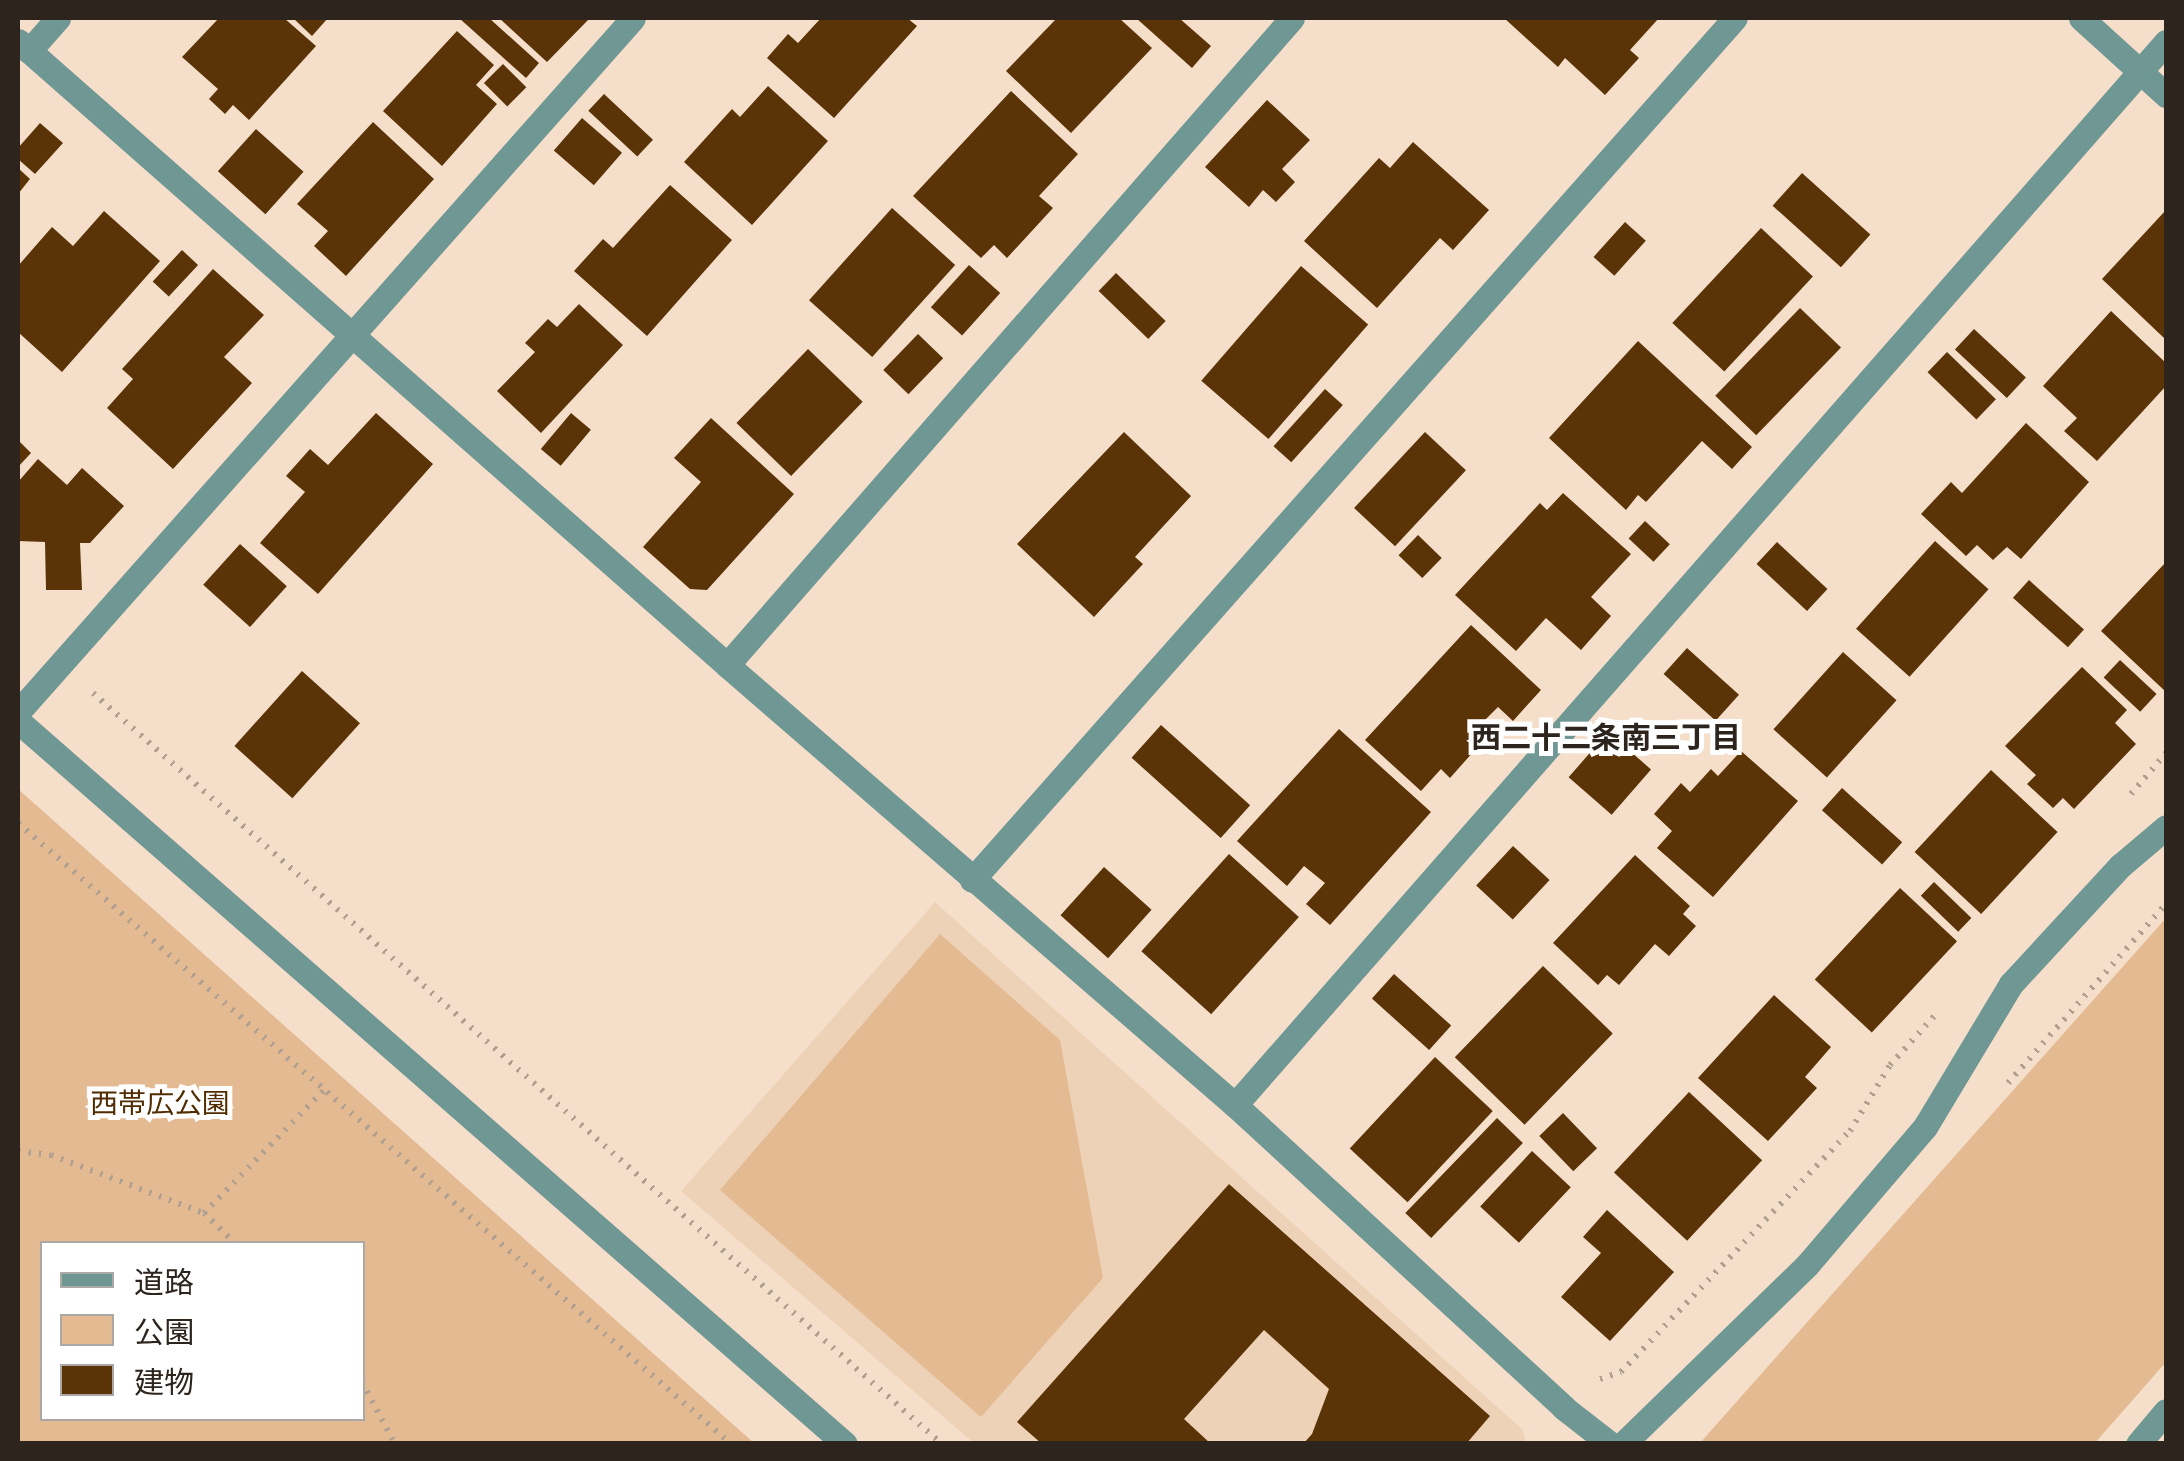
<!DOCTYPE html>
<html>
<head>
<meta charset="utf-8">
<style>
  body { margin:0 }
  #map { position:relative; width:2184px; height:1461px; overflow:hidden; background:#f6dfca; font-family:Figtree,"Noto Sans JP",sans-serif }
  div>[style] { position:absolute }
  .built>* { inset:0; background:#eed2b7 }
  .green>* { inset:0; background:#e3ba92 }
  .building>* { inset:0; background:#5a3406; transform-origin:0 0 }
  .path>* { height:6px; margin-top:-3px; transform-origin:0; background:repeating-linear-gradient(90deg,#b1a08f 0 2.5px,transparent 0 10.5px) }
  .minor>* { height:25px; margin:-12.5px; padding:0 12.5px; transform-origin:12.5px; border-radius:12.5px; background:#6f9793 }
  .tertiary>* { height:25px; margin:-12.5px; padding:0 12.5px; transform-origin:12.5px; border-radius:12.5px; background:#6f9793 }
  span { translate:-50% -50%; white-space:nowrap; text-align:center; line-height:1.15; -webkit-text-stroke:10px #fff; paint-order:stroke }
  .park-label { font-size:28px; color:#502c00 }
  .neighbourhood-label { font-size:30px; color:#2d251d; font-weight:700 }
  .frame { position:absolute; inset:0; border:20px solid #2d251d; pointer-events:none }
  .legend { position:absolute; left:40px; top:1241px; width:325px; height:180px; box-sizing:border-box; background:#fff; border:2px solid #aba8a5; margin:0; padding:12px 18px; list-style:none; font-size:30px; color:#2d251d }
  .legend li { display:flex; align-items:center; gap:20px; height:50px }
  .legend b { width:50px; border:2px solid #aba8a5 }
</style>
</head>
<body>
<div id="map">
  <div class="built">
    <i style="clip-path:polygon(935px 902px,1523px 1430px,1526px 1443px,974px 1443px,681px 1191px)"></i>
  </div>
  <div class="green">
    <i style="clip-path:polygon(evenodd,18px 789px,754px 1443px,18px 1443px,18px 789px,42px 1244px,362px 1244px,362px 1418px,42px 1418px,42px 1244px)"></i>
    <i style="clip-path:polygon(2166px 918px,2166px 1362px,2095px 1443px,1700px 1443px)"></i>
    <i style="clip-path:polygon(940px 934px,1060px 1040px,1103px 1278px,981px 1417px,720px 1190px)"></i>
  </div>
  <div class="building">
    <i style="clip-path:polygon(219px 18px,284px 18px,316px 46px,249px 120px,233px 105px,225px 114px,209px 99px,218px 89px,182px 57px)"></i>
    <i style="clip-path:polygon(293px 18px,328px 18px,312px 36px)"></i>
    <i style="clip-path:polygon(459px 18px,489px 18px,539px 63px,526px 78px)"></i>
    <i style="clip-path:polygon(499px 18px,590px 18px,547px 62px)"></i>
    <i style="clip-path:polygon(821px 18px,907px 18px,917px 26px,834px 118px,767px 58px,788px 34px,798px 43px)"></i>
    <i style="clip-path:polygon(1057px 18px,1119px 18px,1152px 48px,1071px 133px,1006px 71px)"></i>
    <i style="clip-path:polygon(1136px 18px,1179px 18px,1211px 46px,1192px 68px)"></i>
    <i style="clip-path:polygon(1504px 18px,1659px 18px,1630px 50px,1639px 58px,1605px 95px,1565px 58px,1558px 67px)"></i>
    <i style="clip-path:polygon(457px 31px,494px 65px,476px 85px,497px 104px,442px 166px,383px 111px)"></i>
    <i style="left:503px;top:64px;width:33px;height:27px;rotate:45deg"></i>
    <i style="clip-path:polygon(768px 86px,828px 141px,752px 225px,684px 162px,732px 109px,740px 117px)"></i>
    <i style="clip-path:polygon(1011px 91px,1078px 154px,1039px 196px,1053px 208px,1007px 258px,994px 245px,981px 258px,913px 196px)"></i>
    <i style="left:604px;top:94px;width:67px;height:23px;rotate:43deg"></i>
    <i style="clip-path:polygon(1267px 100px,1310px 140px,1282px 169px,1295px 182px,1276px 202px,1263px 190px,1249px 207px,1205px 167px)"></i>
    <i style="left:582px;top:118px;width:53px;height:43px;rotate:41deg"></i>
    <i style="clip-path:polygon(373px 122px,434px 179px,346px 276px,314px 246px,328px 231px,297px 204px)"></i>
    <i style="clip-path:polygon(40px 123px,63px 143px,35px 174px,18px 159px,18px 148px)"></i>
    <i style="left:256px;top:129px;width:64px;height:57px;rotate:42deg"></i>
    <i style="clip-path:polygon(1413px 142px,1489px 210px,1453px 250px,1440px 238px,1377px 308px,1304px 241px,1379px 158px,1390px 168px)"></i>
    <i style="clip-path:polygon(18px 168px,30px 179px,18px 194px)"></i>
    <i style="left:1802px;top:173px;width:92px;height:44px;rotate:42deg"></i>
    <i style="clip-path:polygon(670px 185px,732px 240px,647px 336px,574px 271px,603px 239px,613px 248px)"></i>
    <i style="left:892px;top:208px;width:85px;height:124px;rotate:42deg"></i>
    <i style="clip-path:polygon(2166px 210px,2166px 336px,2164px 338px,2102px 279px)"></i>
    <i style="clip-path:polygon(104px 211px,160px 261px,62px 372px,18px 332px,18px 266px,52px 227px,73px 246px)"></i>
    <i style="left:1625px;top:222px;width:28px;height:47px;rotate:42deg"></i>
    <i style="left:1761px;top:228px;width:71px;height:130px;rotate:43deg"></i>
    <i style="left:182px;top:250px;width:22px;height:43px;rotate:43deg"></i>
    <i style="left:969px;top:265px;width:42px;height:57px;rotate:42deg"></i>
    <i style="left:1301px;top:266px;width:89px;height:152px;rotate:41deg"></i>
    <i style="clip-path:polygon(213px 269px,264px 315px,224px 357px,252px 383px,173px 469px,107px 408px,133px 379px,122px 369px)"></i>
    <i style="left:1116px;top:273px;width:69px;height:25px;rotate:44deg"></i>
    <i style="clip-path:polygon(579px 304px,623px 345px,541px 433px,497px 391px,535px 352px,525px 343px,548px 319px,557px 327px)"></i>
    <i style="left:1800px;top:308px;width:57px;height:122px;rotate:44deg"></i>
    <i style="clip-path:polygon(2111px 311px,2166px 363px,2166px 386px,2097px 461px,2064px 431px,2077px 418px,2043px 386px)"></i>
    <i style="left:1974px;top:329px;width:71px;height:28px;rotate:43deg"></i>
    <i style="left:918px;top:334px;width:35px;height:50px;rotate:44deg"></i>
    <i style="clip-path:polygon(1638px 341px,1752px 447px,1732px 469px,1702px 441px,1646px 502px,1638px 495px,1626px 510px,1549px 438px)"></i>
    <i style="left:808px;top:349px;width:76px;height:103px;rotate:44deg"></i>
    <i style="left:1947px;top:352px;width:68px;height:28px;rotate:44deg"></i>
    <i style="left:1325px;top:389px;width:24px;height:77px;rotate:42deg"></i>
    <i style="clip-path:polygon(376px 413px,433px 464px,318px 594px,260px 543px,305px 492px,286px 476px,310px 449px,328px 465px)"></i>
    <i style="left:571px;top:413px;width:26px;height:47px;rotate:40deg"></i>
    <i style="clip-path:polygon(711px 418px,794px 494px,707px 590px,690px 589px,643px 547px,701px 482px,674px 458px)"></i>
    <i style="clip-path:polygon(2026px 423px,2089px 482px,2021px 559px,2007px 547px,1993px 560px,1977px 545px,1966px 556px,1921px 514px,1951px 482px,1962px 493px)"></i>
    <i style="clip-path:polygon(1124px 432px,1191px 496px,1135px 557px,1143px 564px,1094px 617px,1017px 544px)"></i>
    <i style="left:1425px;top:432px;width:56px;height:104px;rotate:43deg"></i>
    <i style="clip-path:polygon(18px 440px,31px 453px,18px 467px)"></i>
    <i style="clip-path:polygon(38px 459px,67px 485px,82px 468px,124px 506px,90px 543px,80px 543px,82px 590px,46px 590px,45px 542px,18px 541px,18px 482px)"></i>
    <i style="clip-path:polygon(1563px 493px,1631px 554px,1591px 597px,1611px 616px,1581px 650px,1546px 618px,1516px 651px,1455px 595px,1540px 503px,1547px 510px)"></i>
    <i style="left:1645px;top:521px;width:34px;height:24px;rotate:43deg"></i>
    <i style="left:1418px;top:535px;width:33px;height:28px;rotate:44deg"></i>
    <i style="left:1935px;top:541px;width:72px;height:118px;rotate:42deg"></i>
    <i style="left:1777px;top:542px;width:69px;height:30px;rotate:43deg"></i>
    <i style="left:240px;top:544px;width:63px;height:55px;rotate:42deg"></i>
    <i style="clip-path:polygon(2166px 562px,2166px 692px,2101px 631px)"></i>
    <i style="left:2029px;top:580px;width:74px;height:24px;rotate:42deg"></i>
    <i style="clip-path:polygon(1471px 625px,1541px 690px,1513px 721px,1498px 707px,1472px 733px,1482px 742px,1450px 778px,1441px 769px,1421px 791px,1365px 740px)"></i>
    <i style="left:1687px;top:648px;width:70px;height:35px;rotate:42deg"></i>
    <i style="left:1843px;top:652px;width:72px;height:104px;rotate:42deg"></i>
    <i style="left:2120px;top:660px;width:50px;height:24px;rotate:43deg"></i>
    <i style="clip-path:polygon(2082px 667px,2127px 710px,2115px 723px,2136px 744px,2074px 809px,2063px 798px,2053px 808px,2027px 784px,2036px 775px,2005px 746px)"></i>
    <i style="left:302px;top:671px;width:78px;height:101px;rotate:42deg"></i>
    <i style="left:1161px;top:725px;width:120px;height:44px;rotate:42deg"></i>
    <i style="clip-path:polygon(1339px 729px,1431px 812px,1330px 925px,1306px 904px,1325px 883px,1304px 866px,1287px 886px,1237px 841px)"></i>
    <i style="left:1608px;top:732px;width:57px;height:60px;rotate:41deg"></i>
    <i style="clip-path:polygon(1741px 751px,1798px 801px,1713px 897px,1657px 848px,1672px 831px,1654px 814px,1681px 783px,1690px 792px,1711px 769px,1718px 776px)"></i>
    <i style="left:1991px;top:770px;width:91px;height:112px;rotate:43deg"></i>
    <i style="left:1842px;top:788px;width:81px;height:30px;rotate:42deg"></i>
    <i style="left:1513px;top:846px;width:50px;height:54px;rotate:43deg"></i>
    <i style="left:1229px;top:854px;width:94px;height:131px;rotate:42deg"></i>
    <i style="clip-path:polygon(1635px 855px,1690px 906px,1683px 914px,1696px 926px,1669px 956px,1655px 944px,1619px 985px,1607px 975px,1598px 985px,1553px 943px)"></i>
    <i style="left:1104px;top:867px;width:64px;height:65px;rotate:42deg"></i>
    <i style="left:1934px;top:882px;width:52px;height:19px;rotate:44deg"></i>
    <i style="left:1900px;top:888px;width:78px;height:125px;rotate:43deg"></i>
    <i style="left:1543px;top:966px;width:97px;height:127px;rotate:44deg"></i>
    <i style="left:1394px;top:974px;width:77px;height:33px;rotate:42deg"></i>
    <i style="clip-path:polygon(1774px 995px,1831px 1047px,1805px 1077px,1817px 1088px,1768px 1141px,1698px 1078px)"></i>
    <i style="left:1435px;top:1057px;width:79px;height:125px;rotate:43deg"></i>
    <i style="left:1689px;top:1092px;width:100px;height:110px;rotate:43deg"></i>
    <i style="left:1563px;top:1113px;width:49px;height:33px;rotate:46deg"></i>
    <i style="left:1497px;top:1118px;width:36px;height:132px;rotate:44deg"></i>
    <i style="left:1532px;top:1151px;width:53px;height:76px;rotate:43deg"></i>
    <i style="clip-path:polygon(1229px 1184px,1490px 1416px,1466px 1444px,1303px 1444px,1312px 1434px,1329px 1389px,1264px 1330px,1184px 1419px,1211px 1444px,1042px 1444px,1017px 1422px)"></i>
    <i style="clip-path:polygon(1607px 1210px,1674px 1272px,1610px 1341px,1561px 1297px,1601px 1253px,1583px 1237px)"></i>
  </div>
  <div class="path">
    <i style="left:93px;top:693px;width:1133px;rotate:41.5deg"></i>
    <i style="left:2131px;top:794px;width:54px;rotate:-49.5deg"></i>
    <i style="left:18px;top:823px;width:946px;rotate:41.05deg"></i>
    <i style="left:2008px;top:1083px;width:239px;rotate:-48.6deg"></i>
    <i style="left:18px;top:1151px;width:33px;rotate:7deg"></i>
    <i style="left:51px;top:1155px;width:164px;rotate:20.8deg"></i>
    <i style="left:204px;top:1213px;width:45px;rotate:44.1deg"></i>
    <i style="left:204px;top:1213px;width:175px;rotate:-45.7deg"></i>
    <i style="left:1600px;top:1379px;width:22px;rotate:-18deg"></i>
    <i style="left:1621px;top:1372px;width:332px;rotate:-46.5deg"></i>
    <i style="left:1850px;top:1131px;width:77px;rotate:-58.8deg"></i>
    <i style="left:1890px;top:1065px;width:70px;rotate:-47.9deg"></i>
    <i style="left:362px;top:1382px;width:70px;rotate:62deg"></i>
  </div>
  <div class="minor">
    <i style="left:2081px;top:18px;width:115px;rotate:42.2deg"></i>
    <i style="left:18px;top:41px;width:944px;rotate:41.35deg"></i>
    <i style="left:727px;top:665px;width:672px;rotate:40.9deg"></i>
    <i style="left:1235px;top:1105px;width:447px;rotate:42.6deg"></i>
    <i style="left:1564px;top:1408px;width:58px;rotate:38deg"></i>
    <i style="left:29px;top:51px;width:44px;rotate:-48.7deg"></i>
    <i style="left:727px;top:665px;width:859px;rotate:-48.87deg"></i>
    <i style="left:18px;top:712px;width:927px;rotate:-48.45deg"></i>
    <i style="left:972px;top:880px;width:1151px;rotate:-48.49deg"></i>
    <i style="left:1235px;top:1105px;width:1413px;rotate:-48.79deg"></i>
    <i style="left:1623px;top:1444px;width:257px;rotate:-44.2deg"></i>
    <i style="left:1807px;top:1265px;width:182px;rotate:-49.5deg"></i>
    <i style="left:1925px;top:1127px;width:167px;rotate:-59deg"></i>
    <i style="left:2011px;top:984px;width:161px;rotate:-47.3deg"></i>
    <i style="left:2120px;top:866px;width:60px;rotate:-40.3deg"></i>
    <i style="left:2138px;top:1444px;width:43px;rotate:-49.7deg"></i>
  </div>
  <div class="tertiary">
    <i style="left:18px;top:721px;width:1098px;rotate:41.16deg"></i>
  </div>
  <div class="park-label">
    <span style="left:160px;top:1103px">西帯広公園</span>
  </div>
  <div class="neighbourhood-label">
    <span style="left:1606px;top:738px">西二十二条南三丁目</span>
  </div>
  <div class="frame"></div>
  <ul class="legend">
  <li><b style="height:12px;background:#6f9793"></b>道路</li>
  <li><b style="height:28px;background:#e3ba92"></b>公園</li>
  <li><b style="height:28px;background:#5a3406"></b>建物</li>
  </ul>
</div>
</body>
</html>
